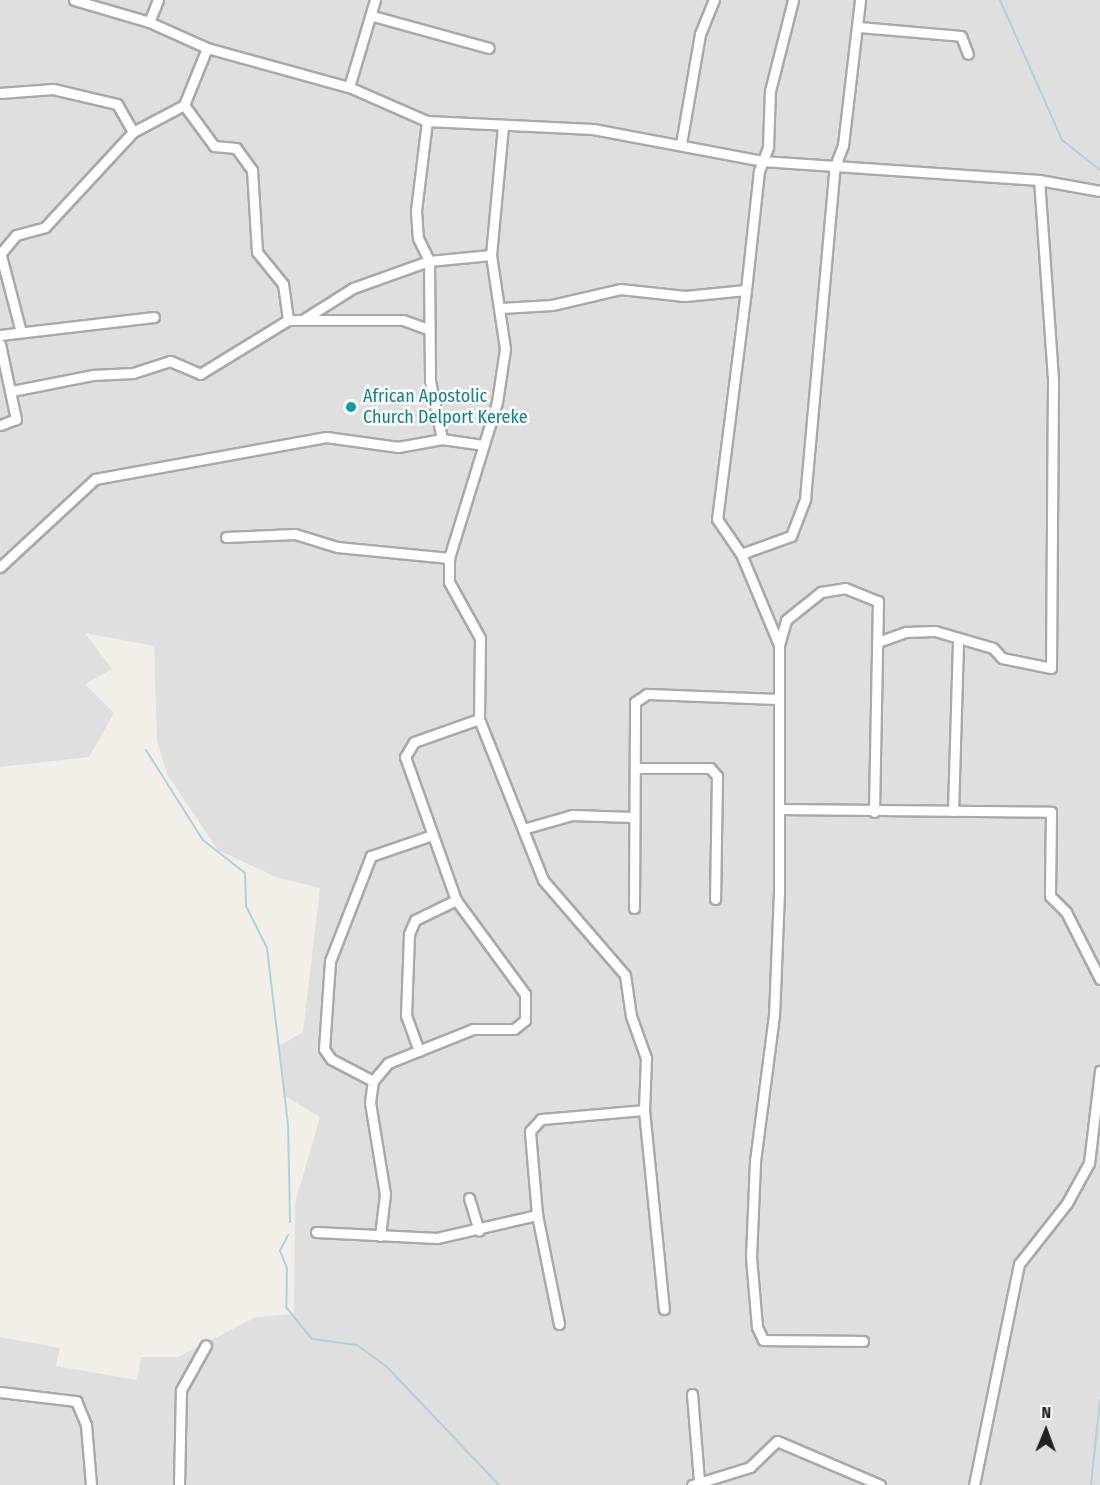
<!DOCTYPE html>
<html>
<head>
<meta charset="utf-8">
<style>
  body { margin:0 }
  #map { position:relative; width:1100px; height:1485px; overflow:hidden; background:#f2efe9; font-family:"Fira Sans Condensed",sans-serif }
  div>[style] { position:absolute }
  .residential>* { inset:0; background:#e0dfdf }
  .stream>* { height:2px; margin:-1px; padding:0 1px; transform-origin:1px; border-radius:1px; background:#aad3df }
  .roads { filter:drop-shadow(2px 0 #a9a9a9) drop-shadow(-2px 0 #a9a9a9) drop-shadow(0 2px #a9a9a9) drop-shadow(0 -2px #a9a9a9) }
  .minor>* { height:9px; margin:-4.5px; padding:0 4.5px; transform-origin:4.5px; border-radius:4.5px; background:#fff }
  .dots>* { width:16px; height:16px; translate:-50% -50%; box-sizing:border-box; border:3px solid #fff; border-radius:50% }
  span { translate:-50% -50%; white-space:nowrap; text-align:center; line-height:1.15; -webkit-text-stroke:5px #fff; paint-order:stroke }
  .culture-label { font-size:18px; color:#0d838f }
  .left { translate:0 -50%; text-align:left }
  .north { position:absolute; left:1016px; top:1401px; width:60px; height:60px; -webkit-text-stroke:4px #fff; paint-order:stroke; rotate:1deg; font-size:16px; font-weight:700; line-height:24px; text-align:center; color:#222 }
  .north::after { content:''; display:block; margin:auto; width:21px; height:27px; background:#222; clip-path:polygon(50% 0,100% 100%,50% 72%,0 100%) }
</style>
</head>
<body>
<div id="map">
  <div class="residential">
    <i style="clip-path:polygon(0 0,1100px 0,1100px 1485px,0 1485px,0 1337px,60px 1348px,56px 1366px,137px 1380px,141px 1357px,178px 1357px,256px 1317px,294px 1314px,295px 1203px,320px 1117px,285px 1096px,279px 1046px,303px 1032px,320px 888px,276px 877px,218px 850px,167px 774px,157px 741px,154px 646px,85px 633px,112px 669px,85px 684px,114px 713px,89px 757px,0 767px)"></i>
  </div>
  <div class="stream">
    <i style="left:1000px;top:0;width:153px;rotate:66.1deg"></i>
    <i style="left:1062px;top:140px;width:48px;rotate:38.3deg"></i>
    <i style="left:146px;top:750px;width:107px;rotate:57.7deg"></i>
    <i style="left:203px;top:840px;width:53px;rotate:38.2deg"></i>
    <i style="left:245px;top:873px;width:33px;rotate:88deg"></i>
    <i style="left:246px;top:906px;width:47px;rotate:63.4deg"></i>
    <i style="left:267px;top:948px;width:177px;rotate:83.2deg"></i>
    <i style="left:288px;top:1124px;width:98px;rotate:88.8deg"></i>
    <i style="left:288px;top:1235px;width:18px;rotate:117deg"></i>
    <i style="left:280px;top:1251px;width:18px;rotate:68deg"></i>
    <i style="left:287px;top:1268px;width:39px;rotate:91deg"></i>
    <i style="left:286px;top:1307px;width:41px;rotate:50.9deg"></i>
    <i style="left:312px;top:1339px;width:45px;rotate:7.6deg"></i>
    <i style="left:357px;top:1345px;width:37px;rotate:36deg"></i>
    <i style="left:387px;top:1367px;width:163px;rotate:46.5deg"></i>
    <i style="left:1091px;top:1485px;width:85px;rotate:-84deg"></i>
  </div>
  <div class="roads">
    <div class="minor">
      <i style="left:74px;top:0;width:78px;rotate:16.3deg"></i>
      <i style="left:149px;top:22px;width:64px;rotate:24.1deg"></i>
      <i style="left:207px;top:48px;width:147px;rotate:15.4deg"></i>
      <i style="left:349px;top:87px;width:85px;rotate:23.6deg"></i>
      <i style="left:427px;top:121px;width:166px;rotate:2.8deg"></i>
      <i style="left:593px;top:129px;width:172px;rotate:10.7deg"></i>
      <i style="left:762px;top:161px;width:278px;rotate:3.9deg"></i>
      <i style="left:1039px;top:180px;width:62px;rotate:10.2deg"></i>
      <i style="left:373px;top:16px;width:120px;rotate:15.4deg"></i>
      <i style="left:149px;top:22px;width:24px;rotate:-68deg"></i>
      <i style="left:859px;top:27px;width:102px;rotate:5deg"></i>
      <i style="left:961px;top:36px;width:19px;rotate:69deg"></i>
      <i style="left:349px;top:87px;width:91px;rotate:-73.4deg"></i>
      <i style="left:0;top:93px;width:53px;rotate:-4.3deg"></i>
      <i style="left:53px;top:89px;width:66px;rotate:13.2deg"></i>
      <i style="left:117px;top:104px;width:32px;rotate:60deg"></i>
      <i style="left:184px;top:105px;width:51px;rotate:53.8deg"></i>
      <i style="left:214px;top:146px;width:22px;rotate:5deg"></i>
      <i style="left:236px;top:148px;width:27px;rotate:54deg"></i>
      <i style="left:252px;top:170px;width:82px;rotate:86.5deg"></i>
      <i style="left:257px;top:252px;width:41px;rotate:50.9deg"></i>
      <i style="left:283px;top:284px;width:36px;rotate:82deg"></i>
      <i style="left:427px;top:121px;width:91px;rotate:97deg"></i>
      <i style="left:416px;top:211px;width:27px;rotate:86deg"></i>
      <i style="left:418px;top:238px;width:25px;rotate:64deg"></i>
      <i style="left:429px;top:261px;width:120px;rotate:89.5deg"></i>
      <i style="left:430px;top:381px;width:59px;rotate:78.3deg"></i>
      <i style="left:503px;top:126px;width:130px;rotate:95.3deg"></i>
      <i style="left:491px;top:255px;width:95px;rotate:81.5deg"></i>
      <i style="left:505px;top:349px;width:54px;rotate:98.6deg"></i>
      <i style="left:497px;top:402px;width:163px;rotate:107.1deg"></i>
      <i style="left:449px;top:558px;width:24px;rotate:90deg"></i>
      <i style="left:449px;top:582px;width:64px;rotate:61deg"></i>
      <i style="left:480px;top:638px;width:81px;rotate:90.7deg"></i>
      <i style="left:479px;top:719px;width:173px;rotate:68.3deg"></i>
      <i style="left:543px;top:880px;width:125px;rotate:49.2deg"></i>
      <i style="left:625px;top:975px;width:41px;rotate:81.7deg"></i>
      <i style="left:631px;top:1016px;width:45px;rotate:70.3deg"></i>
      <i style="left:646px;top:1058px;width:52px;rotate:92.2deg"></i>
      <i style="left:644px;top:1110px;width:200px;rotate:84.3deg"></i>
      <i style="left:681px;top:144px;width:112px;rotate:-80.2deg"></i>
      <i style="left:700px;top:34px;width:37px;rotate:-68deg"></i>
      <i style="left:0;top:252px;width:83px;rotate:75.3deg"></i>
      <i style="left:1px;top:253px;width:23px;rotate:-50deg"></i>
      <i style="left:16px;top:235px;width:30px;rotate:-15deg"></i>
      <i style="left:45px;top:227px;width:129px;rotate:-47.2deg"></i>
      <i style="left:133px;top:132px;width:58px;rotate:-27.9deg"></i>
      <i style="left:184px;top:105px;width:61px;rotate:-68deg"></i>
      <i style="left:746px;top:290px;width:231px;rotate:97.2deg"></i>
      <i style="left:717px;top:519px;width:42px;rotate:55.6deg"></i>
      <i style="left:741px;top:554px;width:99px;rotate:67.3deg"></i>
      <i style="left:779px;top:645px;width:247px;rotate:90deg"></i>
      <i style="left:779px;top:892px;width:123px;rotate:92.3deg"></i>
      <i style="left:774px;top:1015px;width:148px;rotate:97.4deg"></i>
      <i style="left:755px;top:1162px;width:95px;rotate:92.4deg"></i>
      <i style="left:751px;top:1257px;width:70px;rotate:85.1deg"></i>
      <i style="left:757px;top:1327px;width:14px;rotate:65deg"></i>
      <i style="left:763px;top:1340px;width:100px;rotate:0.6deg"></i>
      <i style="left:501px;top:308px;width:51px;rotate:-3.4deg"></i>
      <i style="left:552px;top:305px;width:70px;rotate:-13.2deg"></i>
      <i style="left:620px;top:289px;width:65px;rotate:6.1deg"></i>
      <i style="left:685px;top:296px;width:61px;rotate:-5.6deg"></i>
      <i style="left:746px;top:290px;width:120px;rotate:-83.8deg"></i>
      <i style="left:759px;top:171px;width:26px;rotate:-69deg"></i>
      <i style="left:768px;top:147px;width:56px;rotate:-88deg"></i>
      <i style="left:770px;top:91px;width:94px;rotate:-75.8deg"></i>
      <i style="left:304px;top:319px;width:58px;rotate:-32.3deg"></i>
      <i style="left:353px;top:288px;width:81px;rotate:-19.6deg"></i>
      <i style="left:429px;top:261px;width:62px;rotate:-5.5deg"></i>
      <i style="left:0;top:335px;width:155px;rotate:-6.7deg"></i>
      <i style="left:0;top:344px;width:77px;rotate:78deg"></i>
      <i style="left:16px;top:419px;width:17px;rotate:159deg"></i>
      <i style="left:12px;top:391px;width:83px;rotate:-11.2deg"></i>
      <i style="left:93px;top:375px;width:40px;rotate:-2.9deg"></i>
      <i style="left:133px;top:373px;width:39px;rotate:-18deg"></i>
      <i style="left:170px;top:361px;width:33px;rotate:23deg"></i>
      <i style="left:200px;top:374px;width:103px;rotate:-31.5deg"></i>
      <i style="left:288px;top:320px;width:115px"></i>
      <i style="left:403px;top:320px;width:27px;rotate:20deg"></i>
      <i style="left:226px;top:537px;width:69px;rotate:-2.5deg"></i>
      <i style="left:295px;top:534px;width:44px;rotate:17.2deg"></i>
      <i style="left:337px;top:547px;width:113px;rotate:5.6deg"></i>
      <i style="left:741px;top:554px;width:53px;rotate:-19.8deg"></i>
      <i style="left:791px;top:536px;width:40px;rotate:-69deg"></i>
      <i style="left:805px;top:499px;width:334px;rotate:-84.9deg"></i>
      <i style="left:835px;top:166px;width:22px;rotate:-69deg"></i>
      <i style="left:843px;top:145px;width:146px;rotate:-83.3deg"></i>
      <i style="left:0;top:567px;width:129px;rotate:-42.8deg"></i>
      <i style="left:95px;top:479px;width:235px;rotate:-10.3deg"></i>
      <i style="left:326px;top:437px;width:73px;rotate:7.9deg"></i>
      <i style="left:398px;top:447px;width:45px;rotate:-10.3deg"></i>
      <i style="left:442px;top:439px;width:41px;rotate:8.3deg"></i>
      <i style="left:878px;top:642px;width:30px;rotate:-20deg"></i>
      <i style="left:906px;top:632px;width:29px;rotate:-2deg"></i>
      <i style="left:935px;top:631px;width:60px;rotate:16.3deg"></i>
      <i style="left:993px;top:648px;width:13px;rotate:48deg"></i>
      <i style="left:1002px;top:658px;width:50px;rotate:11.5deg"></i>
      <i style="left:1051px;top:668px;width:289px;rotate:-89.6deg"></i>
      <i style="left:1053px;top:379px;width:199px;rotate:-94deg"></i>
      <i style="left:779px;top:645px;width:26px;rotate:-74deg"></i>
      <i style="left:786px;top:620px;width:45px;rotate:-38.7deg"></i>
      <i style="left:821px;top:592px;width:24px;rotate:-9deg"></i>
      <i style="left:845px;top:588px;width:35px;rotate:22deg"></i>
      <i style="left:878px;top:601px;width:211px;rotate:91.1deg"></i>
      <i style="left:635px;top:768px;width:75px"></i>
      <i style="left:710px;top:768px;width:11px;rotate:49deg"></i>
      <i style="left:717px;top:776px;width:123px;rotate:90.9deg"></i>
      <i style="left:780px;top:809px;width:271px;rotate:0.6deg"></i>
      <i style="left:1051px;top:812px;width:84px;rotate:90.7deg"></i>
      <i style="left:1050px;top:896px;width:23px;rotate:45deg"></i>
      <i style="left:1066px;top:912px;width:75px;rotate:63.1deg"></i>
      <i style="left:953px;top:811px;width:172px;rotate:-88.3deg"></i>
      <i style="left:523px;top:829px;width:51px;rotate:-15.9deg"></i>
      <i style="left:572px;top:815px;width:60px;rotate:1.9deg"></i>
      <i style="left:634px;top:908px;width:206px;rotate:-89.7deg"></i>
      <i style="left:635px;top:702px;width:14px;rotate:-34deg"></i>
      <i style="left:647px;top:694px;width:132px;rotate:2.2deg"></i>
      <i style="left:419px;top:1051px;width:37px;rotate:-110deg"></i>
      <i style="left:406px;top:1016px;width:82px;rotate:-87.9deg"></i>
      <i style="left:409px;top:934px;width:15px;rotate:-67deg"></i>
      <i style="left:415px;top:920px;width:46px;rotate:-26deg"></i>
      <i style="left:373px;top:1081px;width:47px;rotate:-152.4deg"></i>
      <i style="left:331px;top:1059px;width:12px;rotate:-125deg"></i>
      <i style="left:324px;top:1049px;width:88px;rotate:-86.1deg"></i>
      <i style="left:330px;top:961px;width:113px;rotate:-68.7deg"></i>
      <i style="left:371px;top:856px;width:61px;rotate:-19deg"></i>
      <i style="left:469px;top:1198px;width:34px;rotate:73deg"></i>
      <i style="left:316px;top:1232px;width:121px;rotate:2.8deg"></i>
      <i style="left:437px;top:1238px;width:103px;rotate:-13deg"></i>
      <i style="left:380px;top:1236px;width:42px;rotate:-83.2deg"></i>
      <i style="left:385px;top:1194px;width:93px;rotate:-99.3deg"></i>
      <i style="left:370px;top:1102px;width:21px;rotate:-82deg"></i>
      <i style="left:373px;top:1081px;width:23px;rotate:-50deg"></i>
      <i style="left:388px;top:1063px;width:92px;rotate:-21.8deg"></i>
      <i style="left:473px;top:1029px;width:41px"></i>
      <i style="left:514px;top:1029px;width:14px;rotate:-39deg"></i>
      <i style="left:525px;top:1020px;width:26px;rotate:-90deg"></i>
      <i style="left:525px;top:994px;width:117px;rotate:-126.3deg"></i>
      <i style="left:456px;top:900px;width:152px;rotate:-109.6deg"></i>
      <i style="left:405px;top:757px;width:17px;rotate:-59deg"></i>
      <i style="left:414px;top:742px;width:69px;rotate:-19.5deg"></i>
      <i style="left:559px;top:1324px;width:111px;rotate:-101.4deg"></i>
      <i style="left:537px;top:1215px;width:84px;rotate:-94.8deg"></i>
      <i style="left:530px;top:1131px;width:16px;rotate:-47deg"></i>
      <i style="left:541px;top:1119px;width:103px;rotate:-5deg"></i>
      <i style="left:0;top:1392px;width:77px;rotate:6.8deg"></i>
      <i style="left:76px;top:1401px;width:26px;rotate:67deg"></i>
      <i style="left:86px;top:1425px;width:60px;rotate:85.2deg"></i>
      <i style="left:692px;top:1394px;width:87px;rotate:85.4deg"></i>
      <i style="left:179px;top:1485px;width:95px;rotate:-88.8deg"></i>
      <i style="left:181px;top:1390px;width:51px;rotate:-60.9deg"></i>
      <i style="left:692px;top:1485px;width:61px;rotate:-17.2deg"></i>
      <i style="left:750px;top:1467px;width:37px;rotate:-44deg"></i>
      <i style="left:777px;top:1441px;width:112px;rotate:23.1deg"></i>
      <i style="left:974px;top:1485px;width:226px;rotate:-78.5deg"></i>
      <i style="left:1019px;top:1264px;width:78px;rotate:-51.8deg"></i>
      <i style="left:1067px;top:1203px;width:46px;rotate:-61.2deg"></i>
      <i style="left:1089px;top:1163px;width:93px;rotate:-83.2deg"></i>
    </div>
  </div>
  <div class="dots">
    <i style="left:351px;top:407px;background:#0f9aa8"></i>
  </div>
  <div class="culture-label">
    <span class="left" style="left:363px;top:407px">African Apostolic<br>Church Delport Kereke</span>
  </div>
  <div class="north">N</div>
</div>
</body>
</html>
